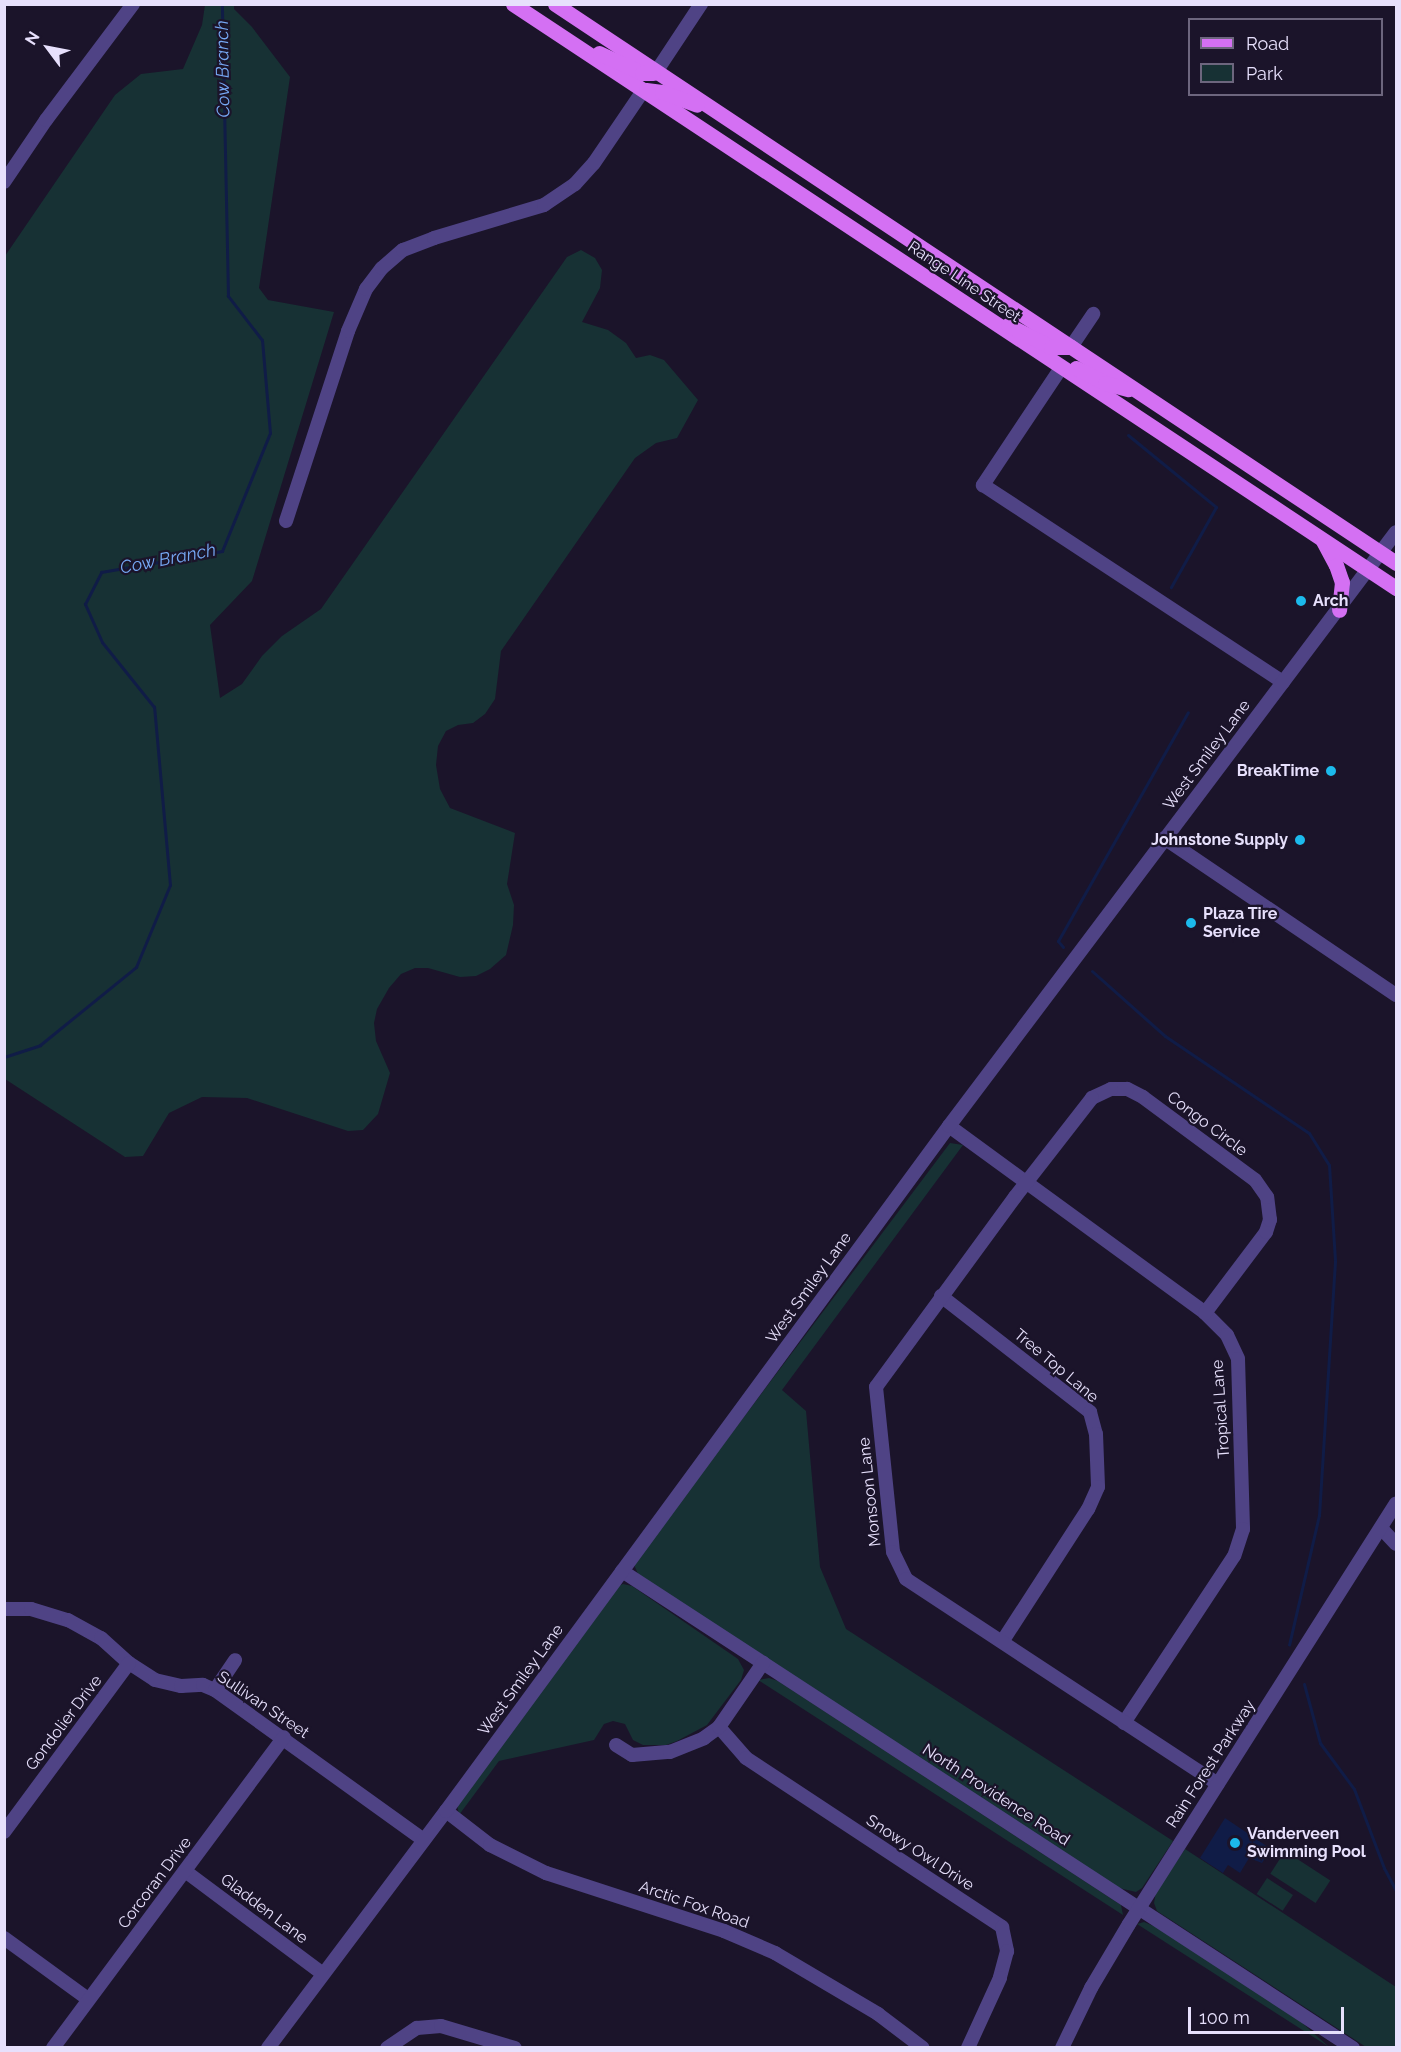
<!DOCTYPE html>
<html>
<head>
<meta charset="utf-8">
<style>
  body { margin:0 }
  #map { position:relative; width:1401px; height:2052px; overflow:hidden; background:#1b142a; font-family:Raleway,sans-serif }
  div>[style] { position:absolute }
  .green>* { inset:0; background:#173134; transform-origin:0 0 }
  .water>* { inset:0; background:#101c47 }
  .stream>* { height:3px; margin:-1.5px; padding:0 1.5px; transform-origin:1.5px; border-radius:1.5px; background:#101c47 }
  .minor>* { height:14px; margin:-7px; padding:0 7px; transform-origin:7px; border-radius:7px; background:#4f4385 }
  .major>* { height:15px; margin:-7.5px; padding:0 7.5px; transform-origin:7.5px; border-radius:7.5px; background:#d470f3 }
  .dots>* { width:16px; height:16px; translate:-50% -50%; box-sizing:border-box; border:3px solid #1b142a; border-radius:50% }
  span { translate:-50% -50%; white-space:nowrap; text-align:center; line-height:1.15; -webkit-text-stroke:4.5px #1b142a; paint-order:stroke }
  .street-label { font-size:16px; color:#e7e0fc }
  .poi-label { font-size:16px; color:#e7e0fc; font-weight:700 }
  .left { translate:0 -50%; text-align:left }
  .right { translate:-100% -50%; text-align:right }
  .water-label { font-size:18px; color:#76a8f4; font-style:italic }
  .frame { position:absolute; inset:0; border:6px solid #e7e0fc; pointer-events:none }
  .legend { position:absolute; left:1188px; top:18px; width:195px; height:78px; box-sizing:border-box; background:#1b142a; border:2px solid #6d667e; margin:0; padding:8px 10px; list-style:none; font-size:18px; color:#e7e0fc }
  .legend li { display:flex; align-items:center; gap:12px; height:30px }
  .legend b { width:30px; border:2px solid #6d667e }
  .north { position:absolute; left:18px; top:18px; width:60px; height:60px; -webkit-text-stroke:4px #1b142a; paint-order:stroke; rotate:302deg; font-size:16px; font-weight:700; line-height:24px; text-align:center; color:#e7e0fc }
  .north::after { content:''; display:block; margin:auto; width:21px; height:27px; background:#e7e0fc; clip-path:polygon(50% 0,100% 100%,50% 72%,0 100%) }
  .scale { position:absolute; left:1188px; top:2007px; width:156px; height:27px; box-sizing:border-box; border:3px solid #e7e0fc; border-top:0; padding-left:8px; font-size:18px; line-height:21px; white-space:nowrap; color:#e7e0fc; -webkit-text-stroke:4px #1b142a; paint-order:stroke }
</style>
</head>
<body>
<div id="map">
  <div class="green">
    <i style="clip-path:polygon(205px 5px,234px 5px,234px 9px,252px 27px,290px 77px,259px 288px,268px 300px,334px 312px,252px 581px,210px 625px,220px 698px,242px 684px,262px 656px,282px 636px,321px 609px,567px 257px,581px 250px,595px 258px,602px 270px,600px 288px,582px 322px,608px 330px,626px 343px,636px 358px,650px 355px,664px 360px,698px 400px,677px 438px,656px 443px,635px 458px,501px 651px,495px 699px,485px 714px,473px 723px,458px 725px,446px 731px,438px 746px,436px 765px,440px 789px,450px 808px,515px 833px,507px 884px,514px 905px,513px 925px,506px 955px,490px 969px,476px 976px,460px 977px,428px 968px,415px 968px,401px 974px,389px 988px,377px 1009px,374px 1023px,376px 1041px,390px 1073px,378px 1114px,363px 1130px,348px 1131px,247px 1098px,202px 1097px,169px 1113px,143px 1156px,125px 1157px,5px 1079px,5px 256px,115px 95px,141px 74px,183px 69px,202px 25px)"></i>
    <i style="clip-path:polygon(950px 1143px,963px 1145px,782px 1390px,806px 1411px,820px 1567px,846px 1629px,1173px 1841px,1142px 1888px,1136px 1892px,1119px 1888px,638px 1574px,635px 1567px,634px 1563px)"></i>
    <i style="clip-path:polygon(623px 1584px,632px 1586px,738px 1659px,744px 1670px,741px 1680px,707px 1725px,677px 1741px,666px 1745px,643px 1745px,633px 1740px,625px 1724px,613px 1721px,604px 1724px,594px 1740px,499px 1761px,459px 1815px,457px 1804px,616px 1587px)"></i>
    <i style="clip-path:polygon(769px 1678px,778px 1681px,1121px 1905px,1123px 1915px,758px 1680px)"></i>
    <i style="clip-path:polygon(1185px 1849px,1396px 1987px,1396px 2047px,1366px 2047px,1157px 1911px,1154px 1903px,1156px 1892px)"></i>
    <i style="left:1285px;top:1851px;width:54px;height:27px;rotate:33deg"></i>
    <i style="left:1267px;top:1878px;width:31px;height:19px;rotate:33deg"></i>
    <i style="clip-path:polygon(1144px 1922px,1156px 1927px,1299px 2020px,1329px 2047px,1137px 1924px)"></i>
  </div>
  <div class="water">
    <i style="clip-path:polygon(1225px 1818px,1268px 1847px,1265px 1852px,1268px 1853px,1262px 1863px,1249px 1858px,1240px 1873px,1228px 1865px,1223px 1873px,1200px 1858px)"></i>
  </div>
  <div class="stream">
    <i style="left:1128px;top:435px;width:114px;rotate:39.3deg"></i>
    <i style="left:1216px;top:507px;width:92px;rotate:119.4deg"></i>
    <i style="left:1063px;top:947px;width:8px;rotate:-130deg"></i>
    <i style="left:1058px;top:941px;width:263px;rotate:-60.4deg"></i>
    <i style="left:1092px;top:971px;width:98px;rotate:41.7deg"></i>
    <i style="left:1165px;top:1036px;width:174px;rotate:34deg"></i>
    <i style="left:1309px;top:1133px;width:38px;rotate:58deg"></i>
    <i style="left:1329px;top:1165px;width:96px;rotate:86.4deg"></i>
    <i style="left:1335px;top:1261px;width:255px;rotate:93.6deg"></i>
    <i style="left:1319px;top:1515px;width:133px;rotate:103deg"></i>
    <i style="left:4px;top:1057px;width:38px;rotate:-18deg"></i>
    <i style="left:40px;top:1045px;width:124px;rotate:-39.1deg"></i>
    <i style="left:136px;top:967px;width:89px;rotate:-67.5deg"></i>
    <i style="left:170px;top:885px;width:179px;rotate:-95.1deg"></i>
    <i style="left:154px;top:707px;width:83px;rotate:-128.7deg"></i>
    <i style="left:102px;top:642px;width:42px;rotate:-114.1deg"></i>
    <i style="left:85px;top:604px;width:36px;rotate:-63deg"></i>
    <i style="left:101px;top:572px;width:123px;rotate:-9.8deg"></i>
    <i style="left:222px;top:551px;width:127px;rotate:-67.9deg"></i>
    <i style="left:270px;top:433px;width:93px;rotate:-94.9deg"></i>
    <i style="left:262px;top:340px;width:56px;rotate:-127.7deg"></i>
    <i style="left:228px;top:296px;width:292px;rotate:-91.2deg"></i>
    <i style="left:1304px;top:1684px;width:61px;rotate:74.8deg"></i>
    <i style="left:1320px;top:1743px;width:57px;rotate:53.5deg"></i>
    <i style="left:1354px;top:1789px;width:85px;rotate:69.2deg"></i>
    <i style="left:1384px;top:1868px;width:26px;rotate:62deg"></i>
  </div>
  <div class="minor">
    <i style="left:656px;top:72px;width:82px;rotate:-56.5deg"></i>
    <i style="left:4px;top:182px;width:75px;rotate:-55.9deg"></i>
    <i style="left:46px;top:120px;width:145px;rotate:-53.1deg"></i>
    <i style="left:1071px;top:347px;width:40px;rotate:-56deg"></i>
    <i style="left:1061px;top:368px;width:141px;rotate:123.7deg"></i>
    <i style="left:983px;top:485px;width:359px;rotate:33.3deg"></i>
    <i style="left:286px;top:521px;width:200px;rotate:-71.9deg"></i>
    <i style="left:348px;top:331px;width:46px;rotate:-66.8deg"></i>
    <i style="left:366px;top:289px;width:26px;rotate:-53deg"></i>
    <i style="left:382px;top:268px;width:28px;rotate:-41deg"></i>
    <i style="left:403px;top:250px;width:33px;rotate:-21deg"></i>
    <i style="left:434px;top:238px;width:115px;rotate:-16.7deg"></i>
    <i style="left:544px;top:205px;width:37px;rotate:-34deg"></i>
    <i style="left:575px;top:184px;width:28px;rotate:-48deg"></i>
    <i style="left:594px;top:163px;width:87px;rotate:-55.8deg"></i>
    <i style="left:1164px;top:838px;width:280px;rotate:34.1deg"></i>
    <i style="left:949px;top:1126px;width:317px;rotate:36.1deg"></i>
    <i style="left:1205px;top:1313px;width:31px;rotate:45deg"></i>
    <i style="left:1227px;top:1335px;width:26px;rotate:65deg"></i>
    <i style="left:1238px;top:1359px;width:170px;rotate:88.3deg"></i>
    <i style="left:1243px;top:1529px;width:28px;rotate:108deg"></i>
    <i style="left:1234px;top:1556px;width:200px;rotate:123.4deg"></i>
    <i style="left:941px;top:1296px;width:189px;rotate:37.9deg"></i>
    <i style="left:1090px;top:1412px;width:23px;rotate:75deg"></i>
    <i style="left:1096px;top:1434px;width:53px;rotate:87.8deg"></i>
    <i style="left:1098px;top:1487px;width:24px;rotate:114deg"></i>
    <i style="left:1088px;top:1509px;width:158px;rotate:122.9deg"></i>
    <i style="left:1205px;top:1313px;width:101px;rotate:-53deg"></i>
    <i style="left:1266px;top:1232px;width:13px;rotate:-72deg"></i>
    <i style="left:1270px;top:1220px;width:23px;rotate:-97deg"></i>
    <i style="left:1267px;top:1197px;width:21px;rotate:-125deg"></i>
    <i style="left:1255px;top:1180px;width:139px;rotate:-143.5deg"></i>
    <i style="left:1143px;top:1097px;width:18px;rotate:-153deg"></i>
    <i style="left:1127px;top:1089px;width:16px;rotate:180deg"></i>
    <i style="left:1111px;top:1089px;width:21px;rotate:155deg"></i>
    <i style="left:1092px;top:1098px;width:125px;rotate:127.9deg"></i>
    <i style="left:1015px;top:1197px;width:235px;rotate:126.2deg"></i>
    <i style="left:876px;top:1387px;width:166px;rotate:84.1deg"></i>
    <i style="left:893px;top:1552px;width:30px;rotate:64deg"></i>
    <i style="left:906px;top:1579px;width:373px;rotate:33.3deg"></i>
    <i style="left:1381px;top:1528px;width:22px;rotate:47deg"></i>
    <i style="left:622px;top:1571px;width:873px;rotate:33.13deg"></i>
    <i style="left:4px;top:1609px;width:27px"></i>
    <i style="left:31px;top:1609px;width:39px;rotate:17deg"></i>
    <i style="left:68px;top:1620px;width:38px;rotate:29deg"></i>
    <i style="left:101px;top:1638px;width:38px;rotate:42deg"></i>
    <i style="left:129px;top:1663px;width:31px;rotate:33deg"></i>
    <i style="left:155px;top:1680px;width:27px;rotate:13deg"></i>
    <i style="left:181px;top:1686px;width:22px;rotate:-3deg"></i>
    <i style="left:203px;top:1685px;width:13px;rotate:23deg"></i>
    <i style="left:215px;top:1690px;width:257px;rotate:35.7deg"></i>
    <i style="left:215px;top:1690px;width:36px;rotate:-56deg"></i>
    <i style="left:719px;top:1727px;width:41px;rotate:48.9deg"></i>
    <i style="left:746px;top:1758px;width:307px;rotate:33.4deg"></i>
    <i style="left:1002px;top:1927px;width:25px;rotate:78deg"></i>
    <i style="left:1007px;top:1951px;width:28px;rotate:105deg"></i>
    <i style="left:1000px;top:1978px;width:77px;rotate:114.6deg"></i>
    <i style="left:616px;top:1745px;width:19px;rotate:32deg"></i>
    <i style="left:632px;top:1755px;width:38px;rotate:-5deg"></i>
    <i style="left:670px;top:1752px;width:37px;rotate:-22deg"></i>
    <i style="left:704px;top:1738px;width:19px;rotate:-36deg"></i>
    <i style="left:719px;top:1727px;width:78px;rotate:-55.5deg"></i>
    <i style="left:446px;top:1811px;width:56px;rotate:37.7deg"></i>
    <i style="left:490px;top:1845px;width:63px;rotate:26.6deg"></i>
    <i style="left:546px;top:1873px;width:187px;rotate:18deg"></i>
    <i style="left:724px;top:1931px;width:56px;rotate:23.3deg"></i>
    <i style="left:775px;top:1953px;width:120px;rotate:30.6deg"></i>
    <i style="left:878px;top:2014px;width:56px;rotate:37.1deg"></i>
    <i style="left:4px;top:1832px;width:210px;rotate:-53.5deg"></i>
    <i style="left:185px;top:1871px;width:172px;rotate:36.7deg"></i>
    <i style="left:4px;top:1938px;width:104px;rotate:36deg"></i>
    <i style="left:53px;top:2048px;width:387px;rotate:-53.4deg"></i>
    <i style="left:268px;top:2048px;width:296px;rotate:-53.1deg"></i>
    <i style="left:446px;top:1811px;width:850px;rotate:-53.71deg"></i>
    <i style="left:949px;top:1126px;width:743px;rotate:-53.04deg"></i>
    <i style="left:387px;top:2048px;width:36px;rotate:-34deg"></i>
    <i style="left:417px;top:2028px;width:24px;rotate:-5deg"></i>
    <i style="left:441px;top:2026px;width:77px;rotate:16.6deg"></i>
    <i style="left:1062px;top:2048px;width:67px;rotate:-64.2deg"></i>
    <i style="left:1091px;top:1988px;width:74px;rotate:-59.3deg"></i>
    <i style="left:1129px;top:1924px;width:498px;rotate:-57.6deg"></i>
  </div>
  <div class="major">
    <i style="left:513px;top:4px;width:1059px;rotate:33.48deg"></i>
    <i style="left:555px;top:4px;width:1010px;rotate:33.61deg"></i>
    <i style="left:599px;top:53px;width:47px;rotate:24.9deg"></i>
    <i style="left:642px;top:73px;width:11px"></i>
    <i style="left:646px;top:90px;width:16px;rotate:7deg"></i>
    <i style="left:662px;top:92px;width:37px;rotate:20deg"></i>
    <i style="left:1008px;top:325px;width:48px;rotate:27.1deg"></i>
    <i style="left:1051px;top:347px;width:20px"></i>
    <i style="left:1076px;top:368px;width:33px;rotate:27deg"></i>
    <i style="left:1105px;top:383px;width:24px;rotate:15deg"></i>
    <i style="left:1323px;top:541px;width:27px;rotate:62deg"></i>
    <i style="left:1336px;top:565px;width:18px;rotate:71deg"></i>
    <i style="left:1342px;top:582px;width:28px;rotate:96deg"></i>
  </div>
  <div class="dots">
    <i style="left:1301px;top:601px;background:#1cbaec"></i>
    <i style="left:1331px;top:771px;background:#1cbaec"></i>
    <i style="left:1300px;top:840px;background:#1cbaec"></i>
    <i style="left:1191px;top:923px;background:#1cbaec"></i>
    <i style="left:1235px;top:1843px;background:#1cbaec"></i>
  </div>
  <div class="street-label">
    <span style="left:964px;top:282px;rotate:34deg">Range Line Street</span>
    <span style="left:1207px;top:755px;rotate:-53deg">West Smiley Lane</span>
    <span style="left:1207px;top:1124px;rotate:37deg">Congo Circle</span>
    <span style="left:809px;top:1288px;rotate:-54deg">West Smiley Lane</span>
    <span style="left:1056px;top:1366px;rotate:40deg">Tree Top Lane</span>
    <span style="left:1221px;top:1409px;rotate:-94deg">Tropical Lane</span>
    <span style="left:870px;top:1492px;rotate:-96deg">Monsoon Lane</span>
    <span style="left:521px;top:1680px;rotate:-54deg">West Smiley Lane</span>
    <span style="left:263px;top:1705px;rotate:34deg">Sullivan Street</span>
    <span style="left:64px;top:1723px;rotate:-53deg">Gondolier Drive</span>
    <span style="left:1211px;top:1764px;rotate:-57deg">Rain Forest Parkway</span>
    <span style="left:996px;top:1795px;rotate:33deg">North Providence Road</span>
    <span style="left:920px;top:1853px;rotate:33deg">Snowy Owl Drive</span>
    <span style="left:155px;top:1883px;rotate:-53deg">Corcoran Drive</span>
    <span style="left:694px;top:1905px;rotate:19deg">Arctic Fox Road</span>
    <span style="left:264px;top:1909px;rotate:37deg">Gladden Lane</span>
  </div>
  <div class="poi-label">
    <span class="left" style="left:1313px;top:601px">Arch</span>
    <span class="right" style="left:1319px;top:771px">BreakTime</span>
    <span class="right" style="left:1288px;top:840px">Johnstone Supply</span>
    <span class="left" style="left:1203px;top:923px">Plaza Tire<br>Service</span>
    <span class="left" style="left:1247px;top:1843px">Vanderveen<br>Swimming Pool</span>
  </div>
  <div class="water-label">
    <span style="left:223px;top:69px;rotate:-91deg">Cow Branch</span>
    <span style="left:168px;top:559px;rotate:-11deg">Cow Branch</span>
  </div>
  <div class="frame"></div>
  <ul class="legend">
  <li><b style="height:8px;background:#d470f3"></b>Road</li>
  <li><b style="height:16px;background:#173134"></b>Park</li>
  </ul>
  <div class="north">N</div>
  <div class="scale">100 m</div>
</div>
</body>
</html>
